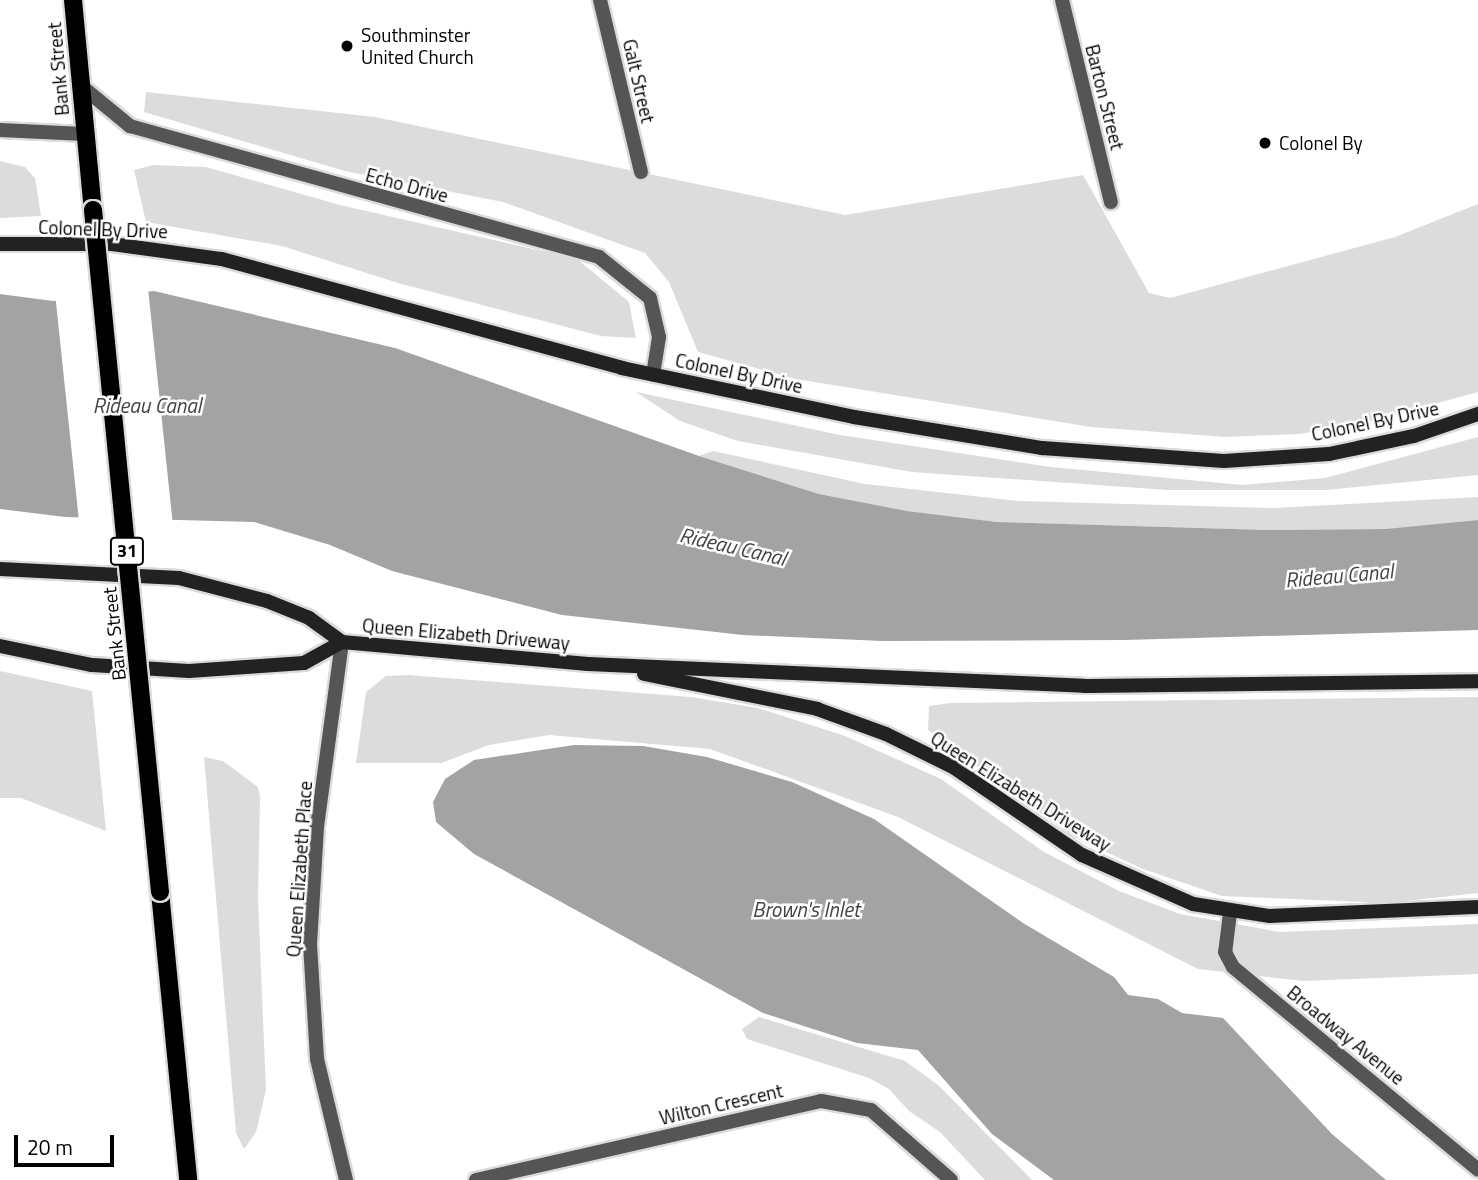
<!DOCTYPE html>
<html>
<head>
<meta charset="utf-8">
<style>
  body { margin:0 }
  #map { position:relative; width:1478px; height:1180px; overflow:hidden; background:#fff; font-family:"Titillium Web",sans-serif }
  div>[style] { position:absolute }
  .green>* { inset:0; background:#dcdcdc }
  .water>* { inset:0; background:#a3a3a3 }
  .pier>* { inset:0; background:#fff; transform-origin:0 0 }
  .roads { filter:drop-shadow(2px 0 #dbdbdb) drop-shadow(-2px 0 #dbdbdb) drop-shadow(0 2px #dbdbdb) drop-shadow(0 -2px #dbdbdb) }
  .minor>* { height:14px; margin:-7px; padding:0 7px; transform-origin:7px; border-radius:7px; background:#555 }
  .secondary>* { height:14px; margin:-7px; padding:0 7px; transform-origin:7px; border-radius:7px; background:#222 }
  .primary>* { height:18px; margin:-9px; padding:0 9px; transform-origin:9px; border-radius:9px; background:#000 }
  .bridges { filter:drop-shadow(2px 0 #dbdbdb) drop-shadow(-2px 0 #dbdbdb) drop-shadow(0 2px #dbdbdb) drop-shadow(0 -2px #dbdbdb) }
  .primary-bridge>* { height:18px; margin:-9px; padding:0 9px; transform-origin:9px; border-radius:9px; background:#000 }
  .dots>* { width:19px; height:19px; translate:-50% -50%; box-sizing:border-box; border:4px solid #fff; border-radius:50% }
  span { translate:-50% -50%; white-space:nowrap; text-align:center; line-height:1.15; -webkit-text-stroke:5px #fff; paint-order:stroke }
  .shield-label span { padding:2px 5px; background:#fff; border:2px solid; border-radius:5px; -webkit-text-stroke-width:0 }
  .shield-label { font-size:18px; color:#000; font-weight:700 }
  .poi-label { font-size:19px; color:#000 }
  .left { translate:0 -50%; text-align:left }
  .street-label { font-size:19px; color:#000 }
  .water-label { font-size:21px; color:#444; font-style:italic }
  .scale { position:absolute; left:14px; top:1135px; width:100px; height:32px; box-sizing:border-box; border:4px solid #000; border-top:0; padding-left:9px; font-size:21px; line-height:24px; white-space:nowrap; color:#000; -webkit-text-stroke:5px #fff; paint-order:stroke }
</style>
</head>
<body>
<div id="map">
  <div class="green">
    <i style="clip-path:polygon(146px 92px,375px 117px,845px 215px,1083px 175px,1149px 293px,1170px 298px,1395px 237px,1478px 204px,1478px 392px,1360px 424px,1299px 434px,1225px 437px,1091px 427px,796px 379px,698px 352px,669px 282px,645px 253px,503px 202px,345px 171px,144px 112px)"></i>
    <i style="clip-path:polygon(0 161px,25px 167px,35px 178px,41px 216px,0 218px)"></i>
    <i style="clip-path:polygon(153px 165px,206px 167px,340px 205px,577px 259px,629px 302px,636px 338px,601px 336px,398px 283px,282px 246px,146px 222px,134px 170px)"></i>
    <i style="clip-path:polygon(636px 392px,840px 435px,1051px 467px,1242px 485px,1325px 478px,1478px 437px,1478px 475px,1326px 490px,1168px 490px,912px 472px,738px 441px,680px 421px)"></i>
    <i style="clip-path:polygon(713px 451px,865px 484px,1019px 501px,1275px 508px,1478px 497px,1478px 520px,1392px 529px,1267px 530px,997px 522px,907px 511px,819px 494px,699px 456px)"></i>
    <i style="clip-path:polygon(0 671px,92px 691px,106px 831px,21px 798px,0 798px)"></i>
    <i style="clip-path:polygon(409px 675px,691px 697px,758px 708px,845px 736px,941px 779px,1044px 852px,1119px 891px,1180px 914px,1280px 932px,1478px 924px,1478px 974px,1303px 981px,1198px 969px,898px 817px,710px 749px,549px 735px,489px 745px,441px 763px,356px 763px,366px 692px,386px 676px)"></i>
    <i style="clip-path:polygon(1478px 697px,1478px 893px,1387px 903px,1222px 896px,1143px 869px,1071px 836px,928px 730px,929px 706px,950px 703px)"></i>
    <i style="clip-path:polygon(204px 757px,223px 761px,258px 787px,260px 797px,258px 898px,266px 1090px,256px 1132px,244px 1149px,236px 1133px)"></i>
    <i style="clip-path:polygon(759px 1017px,905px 1061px,938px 1085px,1032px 1180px,985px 1180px,940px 1132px,909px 1111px,889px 1089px,869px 1078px,747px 1039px,742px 1029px)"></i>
  </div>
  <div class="water">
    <i style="clip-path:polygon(154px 291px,395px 348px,699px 456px,819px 494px,907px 511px,997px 522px,1267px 530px,1386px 529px,1478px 520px,1478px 630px,1125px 640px,883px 641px,743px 635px,562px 615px,392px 571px,330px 545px,254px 522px,65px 517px,0 509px,0 294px,53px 301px)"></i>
    <i style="clip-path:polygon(574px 745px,643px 746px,707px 757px,792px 782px,874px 819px,1023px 923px,1114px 977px,1128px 995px,1158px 999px,1182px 1013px,1223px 1018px,1332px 1134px,1386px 1180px,1054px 1180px,992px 1134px,918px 1050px,857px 1043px,763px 1013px,474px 854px,436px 822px,433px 802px,445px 779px,474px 760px)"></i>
  </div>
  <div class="pier">
    <i style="left:148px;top:288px;width:236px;height:93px;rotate:84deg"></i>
  </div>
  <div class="roads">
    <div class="minor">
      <i style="left:600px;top:0;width:177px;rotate:76.6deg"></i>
      <i style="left:1062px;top:0;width:208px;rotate:76.4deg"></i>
      <i style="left:80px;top:85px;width:65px;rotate:39.4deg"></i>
      <i style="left:130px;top:126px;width:487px;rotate:15.6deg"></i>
      <i style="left:599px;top:257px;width:65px;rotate:38.8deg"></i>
      <i style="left:650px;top:298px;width:40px;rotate:77deg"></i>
      <i style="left:659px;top:337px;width:38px;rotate:99deg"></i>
      <i style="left:0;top:130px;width:84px;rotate:2.7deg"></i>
      <i style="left:342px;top:642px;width:187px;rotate:97.7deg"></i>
      <i style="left:317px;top:827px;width:117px;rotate:93.4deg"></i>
      <i style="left:310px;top:944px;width:115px;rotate:86.5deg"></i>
      <i style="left:317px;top:1059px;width:124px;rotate:76.5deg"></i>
      <i style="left:1230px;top:913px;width:39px;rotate:97deg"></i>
      <i style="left:1225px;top:952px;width:17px;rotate:62deg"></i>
      <i style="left:1233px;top:967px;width:318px;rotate:39.6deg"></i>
      <i style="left:476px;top:1180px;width:354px;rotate:-12.9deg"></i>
      <i style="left:821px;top:1101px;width:51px;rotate:10.2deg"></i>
      <i style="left:871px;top:1110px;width:106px;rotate:41.2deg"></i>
    </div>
    <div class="secondary">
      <i style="left:0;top:244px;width:112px"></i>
      <i style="left:112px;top:244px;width:111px;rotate:7.8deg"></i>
      <i style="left:222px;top:259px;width:415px;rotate:15.2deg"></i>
      <i style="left:622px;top:368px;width:237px;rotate:11.9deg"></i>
      <i style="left:854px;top:417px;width:191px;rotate:9.4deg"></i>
      <i style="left:1042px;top:448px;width:182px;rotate:4.1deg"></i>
      <i style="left:1224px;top:461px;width:105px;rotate:-3.8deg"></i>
      <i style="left:1329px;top:454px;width:87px;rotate:-12deg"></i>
      <i style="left:1414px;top:436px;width:68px;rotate:-19deg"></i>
      <i style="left:0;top:569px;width:179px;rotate:2.9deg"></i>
      <i style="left:179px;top:578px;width:91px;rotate:14.6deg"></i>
      <i style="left:267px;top:601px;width:45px;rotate:22deg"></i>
      <i style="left:309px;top:618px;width:41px;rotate:36deg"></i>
      <i style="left:342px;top:642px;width:247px;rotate:5.1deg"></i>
      <i style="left:588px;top:664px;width:496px;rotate:2.5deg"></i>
      <i style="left:1084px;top:686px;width:394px;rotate:-0.7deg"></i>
      <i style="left:0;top:646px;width:94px;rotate:11.7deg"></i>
      <i style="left:92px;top:665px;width:97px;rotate:3.5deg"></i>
      <i style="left:189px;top:671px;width:115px;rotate:-4deg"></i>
      <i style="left:304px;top:663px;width:43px;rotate:-28.9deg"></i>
      <i style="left:644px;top:674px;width:177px;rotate:11.4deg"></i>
      <i style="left:817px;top:709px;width:73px;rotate:19.9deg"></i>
      <i style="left:886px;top:734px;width:75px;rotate:26.2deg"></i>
      <i style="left:953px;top:767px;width:156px;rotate:34.3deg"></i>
      <i style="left:1082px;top:855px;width:121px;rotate:23.8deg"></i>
      <i style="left:1193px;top:904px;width:78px;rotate:8.9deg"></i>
      <i style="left:1270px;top:916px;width:208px;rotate:-2.5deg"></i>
    </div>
    <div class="primary">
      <i style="left:73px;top:0;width:211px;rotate:84.6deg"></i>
      <i style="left:160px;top:892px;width:289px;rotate:84.4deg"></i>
    </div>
  </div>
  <div class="bridges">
    <div class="primary-bridge">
      <i style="left:93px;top:210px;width:685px;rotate:84.39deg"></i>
    </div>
  </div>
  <div class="dots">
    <i style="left:347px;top:46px;background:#000"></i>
    <i style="left:1265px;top:143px;background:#000"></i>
  </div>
  <div class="shield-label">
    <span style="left:127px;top:551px">31</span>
  </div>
  <div class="poi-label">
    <span class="left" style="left:361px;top:46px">Southminster<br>United Church</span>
    <span class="left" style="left:1279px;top:143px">Colonel By</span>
  </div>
  <div class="street-label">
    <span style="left:58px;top:69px;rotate:-95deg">Bank Street</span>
    <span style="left:639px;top:81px;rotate:77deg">Galt Street</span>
    <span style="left:1105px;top:97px;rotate:76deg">Barton Street</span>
    <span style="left:407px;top:185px;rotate:15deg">Echo Drive</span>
    <span style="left:103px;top:229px;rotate:2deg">Colonel By Drive</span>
    <span style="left:739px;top:373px;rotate:12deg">Colonel By Drive</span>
    <span style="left:1375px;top:421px;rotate:-12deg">Colonel By Drive</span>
    <span style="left:114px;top:634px;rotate:-96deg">Bank Street</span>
    <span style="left:466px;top:634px;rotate:5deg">Queen Elizabeth Driveway</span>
    <span style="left:1021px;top:791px;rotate:32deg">Queen Elizabeth Driveway</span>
    <span style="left:299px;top:869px;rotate:-86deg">Queen Elizabeth Place</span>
    <span style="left:1346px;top:1035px;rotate:39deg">Broadway Avenue</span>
    <span style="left:721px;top:1104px;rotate:-13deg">Wilton Crescent</span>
  </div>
  <div class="water-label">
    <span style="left:147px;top:405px">Rideau Canal</span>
    <span style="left:733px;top:546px;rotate:13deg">Rideau Canal</span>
    <span style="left:1339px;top:575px;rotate:-5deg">Rideau Canal</span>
    <span style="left:806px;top:909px">Brown's Inlet</span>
  </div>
  <div class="scale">20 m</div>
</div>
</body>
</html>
